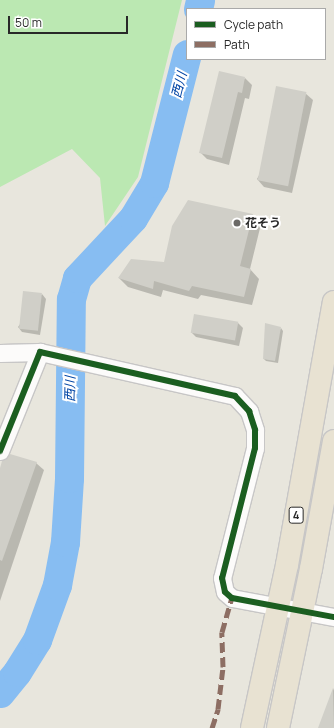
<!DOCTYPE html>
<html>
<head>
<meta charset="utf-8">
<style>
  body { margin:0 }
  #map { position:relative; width:334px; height:728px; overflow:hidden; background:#e8e6dd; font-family:Manrope,"Noto Sans JP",sans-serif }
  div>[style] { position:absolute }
  .green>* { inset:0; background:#bbe8b2 }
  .shadow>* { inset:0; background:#0003 }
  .river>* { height:29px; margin:-14.5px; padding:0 14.5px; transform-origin:14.5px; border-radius:14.5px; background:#87bdf2 }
  .building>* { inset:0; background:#d0cfc8; transform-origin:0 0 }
  .roads { filter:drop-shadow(1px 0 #c7c6c6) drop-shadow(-1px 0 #c7c6c6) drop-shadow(0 1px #c7c6c6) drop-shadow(0 -1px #c7c6c6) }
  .minor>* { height:17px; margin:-8.5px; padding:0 8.5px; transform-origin:8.5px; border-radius:8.5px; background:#fcfbfa }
  .highway>* { height:22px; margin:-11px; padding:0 11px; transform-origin:11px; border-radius:11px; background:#e8e2d2 }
  .quiet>* { height:5px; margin-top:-2.5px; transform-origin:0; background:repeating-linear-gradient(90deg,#8d6e63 0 10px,transparent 0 15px) }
  .cycleway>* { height:6px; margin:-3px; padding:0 3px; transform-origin:3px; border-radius:3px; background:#1b5e20 }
  .dots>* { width:11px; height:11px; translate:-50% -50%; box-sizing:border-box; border:2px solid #fff; border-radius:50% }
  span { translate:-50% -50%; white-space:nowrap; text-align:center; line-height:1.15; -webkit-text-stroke:4px #fff; paint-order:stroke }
  .shield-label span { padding:1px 3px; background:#fff; border:1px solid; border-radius:3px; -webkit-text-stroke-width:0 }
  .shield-label { font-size:11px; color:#282828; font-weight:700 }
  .poi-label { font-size:12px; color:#282828; font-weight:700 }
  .left { translate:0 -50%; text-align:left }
  .water-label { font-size:13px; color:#0044a4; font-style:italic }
  .legend { position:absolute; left:186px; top:8px; width:140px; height:52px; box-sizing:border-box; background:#fff; border:1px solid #a9a9a9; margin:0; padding:5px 7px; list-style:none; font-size:12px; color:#282828 }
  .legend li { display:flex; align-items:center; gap:8px; height:20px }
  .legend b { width:20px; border:1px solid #a9a9a9 }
  .scale { position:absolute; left:8px; top:16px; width:120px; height:18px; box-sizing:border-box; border:2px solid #282828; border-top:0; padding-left:5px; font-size:12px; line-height:14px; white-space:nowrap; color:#282828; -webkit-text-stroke:3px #fff; paint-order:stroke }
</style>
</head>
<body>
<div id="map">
  <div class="green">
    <i style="clip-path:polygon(0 0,182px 0,138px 177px,105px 226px,100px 178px,72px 149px,0 187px)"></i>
  </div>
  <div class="shadow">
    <i style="clip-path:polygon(245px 78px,252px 85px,249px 99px,245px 98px,229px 165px,207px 159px,200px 152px)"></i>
    <i style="clip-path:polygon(305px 93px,313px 100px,292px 193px,264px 187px,257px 179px)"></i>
    <i style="clip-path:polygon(252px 215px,261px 224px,250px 269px,259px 279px,252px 305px,201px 295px,198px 299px,163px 290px,161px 297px,128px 287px,119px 278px,164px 263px)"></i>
    <i style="clip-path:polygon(42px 294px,46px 299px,40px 335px,22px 332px,18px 327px)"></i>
    <i style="clip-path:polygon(238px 323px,243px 328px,239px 346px,196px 337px,191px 332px)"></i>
    <i style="clip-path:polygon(281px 328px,283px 331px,278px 363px,266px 361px,264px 359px)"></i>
    <i style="clip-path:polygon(36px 463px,44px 470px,0 601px,0 471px)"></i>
    <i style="clip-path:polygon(334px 688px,334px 728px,319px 728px)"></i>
  </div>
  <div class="river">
    <i style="left:198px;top:9px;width:9px;rotate:-77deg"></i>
    <i style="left:0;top:693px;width:27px;rotate:-51deg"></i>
    <i style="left:17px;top:672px;width:38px;rotate:-58deg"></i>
    <i style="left:37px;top:640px;width:59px;rotate:-70deg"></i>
    <i style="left:57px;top:585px;width:44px;rotate:-79.5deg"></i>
    <i style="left:65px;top:542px;width:64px;rotate:-86.4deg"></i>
    <i style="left:69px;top:478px;width:179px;rotate:-89.4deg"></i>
    <i style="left:71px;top:299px;width:22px;rotate:-74deg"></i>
    <i style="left:77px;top:278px;width:82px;rotate:-47deg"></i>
    <i style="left:133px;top:218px;width:41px;rotate:-59deg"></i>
    <i style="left:154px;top:183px;width:133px;rotate:-75.7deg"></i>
  </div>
  <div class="building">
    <i style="clip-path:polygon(219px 71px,245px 77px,242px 93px,238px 92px,222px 158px,199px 153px)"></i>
    <i style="left:276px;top:86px;width:31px;height:96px;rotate:11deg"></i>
    <i style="clip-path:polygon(188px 200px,253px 214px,240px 266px,251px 269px,244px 297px,192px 286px,189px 291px,154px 281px,153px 289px,118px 278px,131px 259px,164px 262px,172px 226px)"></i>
    <i style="left:23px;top:291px;width:19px;height:38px;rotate:6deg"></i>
    <i style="left:194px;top:314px;width:45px;height:19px;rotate:10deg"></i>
    <i style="clip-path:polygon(265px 323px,281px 327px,275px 361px,263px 359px)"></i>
    <i style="clip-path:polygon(10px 454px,37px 462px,2px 561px,0 560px,0 468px,2px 461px)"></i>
    <i style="clip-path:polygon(333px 688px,334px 728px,318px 728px)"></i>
  </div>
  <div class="roads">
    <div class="minor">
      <i style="left:0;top:353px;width:40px;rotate:-1.4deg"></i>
      <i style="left:40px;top:352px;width:200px;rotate:12.7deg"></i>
      <i style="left:235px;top:396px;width:21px;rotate:47deg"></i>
      <i style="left:249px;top:411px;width:20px;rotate:72deg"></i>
      <i style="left:255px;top:430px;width:18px;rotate:90deg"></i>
      <i style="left:255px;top:448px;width:134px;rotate:104.2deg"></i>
      <i style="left:222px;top:578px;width:14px;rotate:78deg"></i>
      <i style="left:225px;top:592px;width:9px;rotate:41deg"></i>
      <i style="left:232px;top:598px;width:104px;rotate:10.6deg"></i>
      <i style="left:0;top:451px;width:107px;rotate:-68deg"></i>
    </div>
    <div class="highway">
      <i style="left:252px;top:728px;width:167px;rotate:-77.9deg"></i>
      <i style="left:287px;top:565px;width:267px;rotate:-79.9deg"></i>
      <i style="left:278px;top:728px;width:162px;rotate:-78.3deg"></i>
      <i style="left:311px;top:569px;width:130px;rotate:-79.8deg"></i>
    </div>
  </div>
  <div class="quiet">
    <i style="left:212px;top:728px;width:20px;rotate:-72deg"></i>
    <i style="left:218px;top:709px;width:42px;rotate:-83.2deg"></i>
    <i style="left:223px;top:667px;width:35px;rotate:-92deg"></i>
    <i style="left:222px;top:632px;width:35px;rotate:-74deg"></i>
  </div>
  <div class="cycleway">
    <i style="left:0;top:451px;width:107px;rotate:-68deg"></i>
    <i style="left:40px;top:352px;width:200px;rotate:12.7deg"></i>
    <i style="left:235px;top:396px;width:21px;rotate:47deg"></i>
    <i style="left:249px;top:411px;width:20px;rotate:72deg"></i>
    <i style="left:255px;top:430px;width:18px;rotate:90deg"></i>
    <i style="left:255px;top:448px;width:134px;rotate:104.2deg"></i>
    <i style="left:222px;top:578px;width:14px;rotate:78deg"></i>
    <i style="left:225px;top:592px;width:9px;rotate:41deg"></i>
    <i style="left:232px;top:598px;width:104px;rotate:10.6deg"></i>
  </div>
  <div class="dots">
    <i style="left:237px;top:223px;background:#6b6a67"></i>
  </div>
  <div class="shield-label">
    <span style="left:296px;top:515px">4</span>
  </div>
  <div class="poi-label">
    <span class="left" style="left:245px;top:223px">花そう</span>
  </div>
  <div class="water-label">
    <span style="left:179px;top:85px;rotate:-76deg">西川</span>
    <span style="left:70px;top:389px;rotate:-89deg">西川</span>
  </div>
  <ul class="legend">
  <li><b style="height:5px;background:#1b5e20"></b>Cycle path</li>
  <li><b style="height:5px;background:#8d6e63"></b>Path</li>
  </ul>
  <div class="scale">50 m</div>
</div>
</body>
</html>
